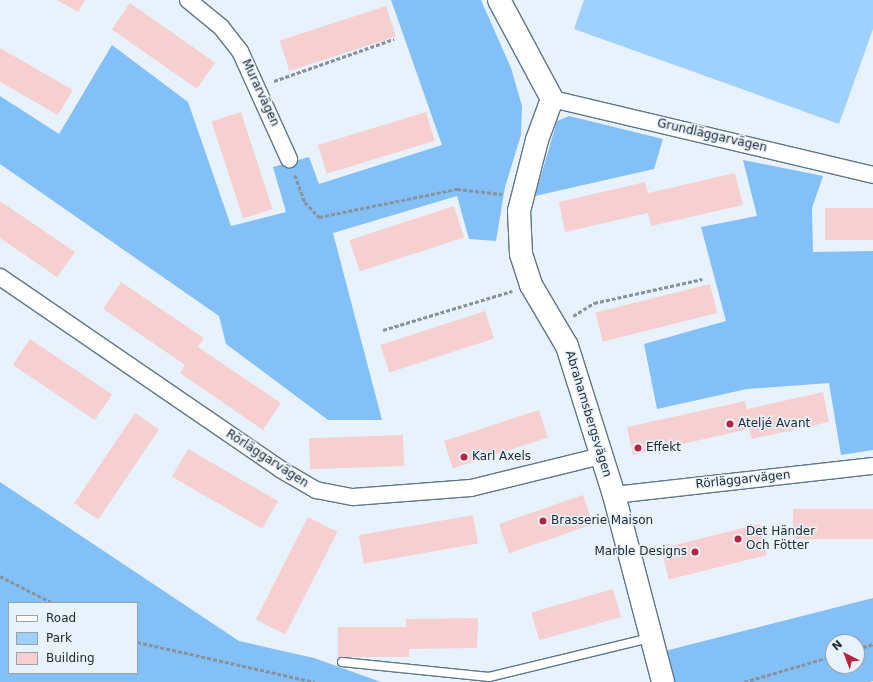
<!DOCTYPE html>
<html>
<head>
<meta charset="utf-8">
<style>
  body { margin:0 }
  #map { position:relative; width:873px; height:682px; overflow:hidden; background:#e8f2fc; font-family:"DejaVu Sans",sans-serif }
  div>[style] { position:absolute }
  .green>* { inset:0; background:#9ed1fe }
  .forest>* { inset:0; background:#82c0f7 }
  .building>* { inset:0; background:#f6d0d0; transform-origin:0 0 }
  .path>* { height:2.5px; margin-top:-1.25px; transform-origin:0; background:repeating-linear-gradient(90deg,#88929c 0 4px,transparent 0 6px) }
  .roads { filter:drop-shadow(1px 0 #5f768b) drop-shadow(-1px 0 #5f768b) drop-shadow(0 1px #5f768b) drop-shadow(0 -1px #5f768b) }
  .lane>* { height:8px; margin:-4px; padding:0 4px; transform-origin:4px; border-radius:4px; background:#fff }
  .street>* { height:16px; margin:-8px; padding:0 8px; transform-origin:8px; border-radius:8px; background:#fff }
  .secondary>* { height:22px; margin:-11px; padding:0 11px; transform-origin:11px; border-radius:11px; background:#fff }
  .dots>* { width:11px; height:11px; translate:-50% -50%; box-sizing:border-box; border:2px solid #e8f2fc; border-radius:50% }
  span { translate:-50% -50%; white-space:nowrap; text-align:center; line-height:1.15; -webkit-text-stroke:3px #e8f2fc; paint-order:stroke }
  .street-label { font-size:12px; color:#222c35 }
  .poi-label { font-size:12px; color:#222c35 }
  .left { translate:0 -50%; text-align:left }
  .right { translate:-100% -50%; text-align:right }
  .legend { position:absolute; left:8px; top:602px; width:130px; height:72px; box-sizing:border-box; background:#e8f2fc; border:1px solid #99a3ac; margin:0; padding:5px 7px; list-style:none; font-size:12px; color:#222c35 }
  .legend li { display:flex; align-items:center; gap:8px; height:20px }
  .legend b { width:20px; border:1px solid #99a3ac }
  .north { position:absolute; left:825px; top:634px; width:40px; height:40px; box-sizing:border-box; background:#e8f2fc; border:1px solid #99a3ac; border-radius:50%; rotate:318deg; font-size:11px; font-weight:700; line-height:16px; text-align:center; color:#222c35 }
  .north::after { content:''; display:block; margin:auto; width:14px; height:18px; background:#b6243d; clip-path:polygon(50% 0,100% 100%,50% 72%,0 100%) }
</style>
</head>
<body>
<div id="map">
  <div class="green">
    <i style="clip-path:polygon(584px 0,873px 0,873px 29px,839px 124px,574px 29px)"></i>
  </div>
  <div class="forest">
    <i style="clip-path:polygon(391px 0,481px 0,511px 68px,522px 106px,521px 135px,505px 187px,496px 241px,469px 239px,457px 196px,333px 233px,382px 420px,328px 420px,226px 344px,219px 316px,0 164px,0 96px,59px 134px,112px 45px,188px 102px,231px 226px,286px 212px,273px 167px,309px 157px,319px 184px,442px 145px)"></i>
    <i style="clip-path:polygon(569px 116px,663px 139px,654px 169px,535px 196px,557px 121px)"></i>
    <i style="clip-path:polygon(743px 160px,823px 176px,812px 208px,813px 252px,873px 251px,873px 450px,841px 455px,829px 383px,747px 389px,657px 409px,644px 344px,726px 321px,701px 227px,757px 216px)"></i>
    <i style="clip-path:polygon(evenodd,0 482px,239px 641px,314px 658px,381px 682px,0 682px,0 482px,9px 603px,137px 603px,137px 673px,9px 673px,9px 603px)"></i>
    <i style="clip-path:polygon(evenodd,873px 598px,873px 681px,869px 682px,667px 682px,657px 653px,873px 598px,833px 642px,857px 642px,857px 666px,833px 666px,833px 642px)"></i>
  </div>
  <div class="building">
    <i style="clip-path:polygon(57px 0,85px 0,78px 12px)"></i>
    <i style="left:130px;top:3px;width:104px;height:32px;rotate:35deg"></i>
    <i style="left:386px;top:6px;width:32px;height:112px;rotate:72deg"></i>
    <i style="clip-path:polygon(0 48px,73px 90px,58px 115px,0 82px)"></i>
    <i style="left:241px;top:112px;width:102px;height:31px;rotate:72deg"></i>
    <i style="left:426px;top:112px;width:30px;height:113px;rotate:73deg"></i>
    <i style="clip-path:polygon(735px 173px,743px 205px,651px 226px,648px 213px,565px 232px,559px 202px,645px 182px,648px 193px)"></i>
    <i style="clip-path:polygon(0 201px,75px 252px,57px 277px,0 238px)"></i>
    <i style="left:454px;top:206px;width:33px;height:110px;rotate:72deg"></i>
    <i style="left:873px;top:208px;width:32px;height:48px;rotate:90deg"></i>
    <i style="clip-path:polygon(121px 282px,204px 338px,198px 347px,281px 403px,263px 430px,180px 373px,185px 365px,103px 309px)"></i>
    <i style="left:710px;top:284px;width:30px;height:118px;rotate:76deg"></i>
    <i style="left:485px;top:311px;width:29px;height:110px;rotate:72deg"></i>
    <i style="left:30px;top:339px;width:99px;height:31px;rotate:34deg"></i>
    <i style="clip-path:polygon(823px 392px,829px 422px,752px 439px,749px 429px,633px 455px,627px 427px,745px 401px,747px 409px)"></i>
    <i style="left:539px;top:410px;width:29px;height:100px;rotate:72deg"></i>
    <i style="left:135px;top:413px;width:29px;height:109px;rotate:34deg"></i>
    <i style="left:403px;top:435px;width:31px;height:94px;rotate:88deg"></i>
    <i style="left:188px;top:449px;width:104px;height:32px;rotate:30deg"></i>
    <i style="left:583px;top:495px;width:31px;height:89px;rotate:71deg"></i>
    <i style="left:873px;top:509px;width:30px;height:80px;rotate:90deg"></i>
    <i style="left:473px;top:515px;width:29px;height:116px;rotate:80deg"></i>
    <i style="left:308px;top:517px;width:33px;height:115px;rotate:27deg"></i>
    <i style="left:759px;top:524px;width:32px;height:101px;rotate:76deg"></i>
    <i style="left:613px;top:589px;width:29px;height:85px;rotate:74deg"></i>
    <i style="clip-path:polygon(478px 618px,477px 648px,409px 649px,409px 657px,338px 657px,338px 627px,406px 627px,406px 619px)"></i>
  </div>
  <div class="path">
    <i style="left:274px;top:81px;width:127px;rotate:-19.3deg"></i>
    <i style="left:295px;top:175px;width:29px;rotate:70deg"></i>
    <i style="left:305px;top:202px;width:21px;rotate:47deg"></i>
    <i style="left:319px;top:217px;width:141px;rotate:-11.5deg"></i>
    <i style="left:457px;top:189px;width:45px;rotate:6.3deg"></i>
    <i style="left:573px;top:316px;width:25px;rotate:-32deg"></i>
    <i style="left:594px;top:303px;width:111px;rotate:-12.5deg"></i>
    <i style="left:383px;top:330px;width:135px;rotate:-16.8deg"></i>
    <i style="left:0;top:576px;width:59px;rotate:27deg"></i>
    <i style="left:137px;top:642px;width:182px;rotate:12.7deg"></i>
    <i style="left:857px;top:649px;width:17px;rotate:-17deg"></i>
    <i style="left:744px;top:682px;width:93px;rotate:-16.3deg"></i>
  </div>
  <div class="roads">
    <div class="lane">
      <i style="left:342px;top:662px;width:148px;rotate:5.8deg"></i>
      <i style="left:489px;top:677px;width:166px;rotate:-13.6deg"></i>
    </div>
    <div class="street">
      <i style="left:188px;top:0;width:43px;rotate:39.3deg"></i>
      <i style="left:221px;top:27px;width:31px;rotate:52deg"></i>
      <i style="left:240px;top:51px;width:119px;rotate:65.6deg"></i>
      <i style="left:552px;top:99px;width:330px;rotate:13.3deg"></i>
      <i style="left:0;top:277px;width:340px;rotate:34.4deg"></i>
      <i style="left:280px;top:469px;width:42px;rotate:30.3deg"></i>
      <i style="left:316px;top:490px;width:38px;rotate:11deg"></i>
      <i style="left:353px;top:497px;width:118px;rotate:-4.4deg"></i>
      <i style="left:471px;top:488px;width:134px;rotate:-13.8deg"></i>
      <i style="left:614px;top:495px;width:261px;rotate:-6.4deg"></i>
    </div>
    <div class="secondary">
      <i style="left:499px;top:0;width:112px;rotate:61.8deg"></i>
      <i style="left:552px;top:99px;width:44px;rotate:110.1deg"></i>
      <i style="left:537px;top:140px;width:73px;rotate:104.2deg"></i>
      <i style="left:519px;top:211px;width:43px;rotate:87.3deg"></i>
      <i style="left:521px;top:254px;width:33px;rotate:72deg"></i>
      <i style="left:531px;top:285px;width:71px;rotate:59.5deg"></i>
      <i style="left:567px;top:346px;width:156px;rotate:72.5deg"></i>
      <i style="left:614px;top:495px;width:193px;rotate:75.3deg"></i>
    </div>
  </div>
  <div class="dots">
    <i style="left:730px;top:424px;background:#b6243d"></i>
    <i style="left:638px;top:448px;background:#b6243d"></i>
    <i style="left:464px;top:457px;background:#b6243d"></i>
    <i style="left:543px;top:521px;background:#b6243d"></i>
    <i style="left:738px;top:539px;background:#b6243d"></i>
    <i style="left:695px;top:552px;background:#b6243d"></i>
  </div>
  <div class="street-label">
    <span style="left:260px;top:93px;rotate:65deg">Murarvägen</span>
    <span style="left:712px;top:136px;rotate:13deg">Grundläggarvägen</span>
    <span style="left:588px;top:414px;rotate:73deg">Abrahamsbergsvägen</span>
    <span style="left:267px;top:459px;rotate:33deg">Rörläggarvägen</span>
    <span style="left:743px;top:480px;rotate:-6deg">Rörläggarvägen</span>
  </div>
  <div class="poi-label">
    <span class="left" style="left:738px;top:424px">Ateljé Avant</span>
    <span class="left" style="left:646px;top:448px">Effekt</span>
    <span class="left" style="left:472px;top:457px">Karl Axels</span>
    <span class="left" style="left:551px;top:521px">Brasserie Maison</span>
    <span class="left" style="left:746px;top:539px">Det Händer<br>Och Fötter</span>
    <span class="right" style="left:687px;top:552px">Marble Designs</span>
  </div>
  <ul class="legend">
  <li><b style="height:5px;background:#fff"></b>Road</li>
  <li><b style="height:11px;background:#9ed1fe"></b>Park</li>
  <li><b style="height:11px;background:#f6d0d0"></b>Building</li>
  </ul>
  <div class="north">N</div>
</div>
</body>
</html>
